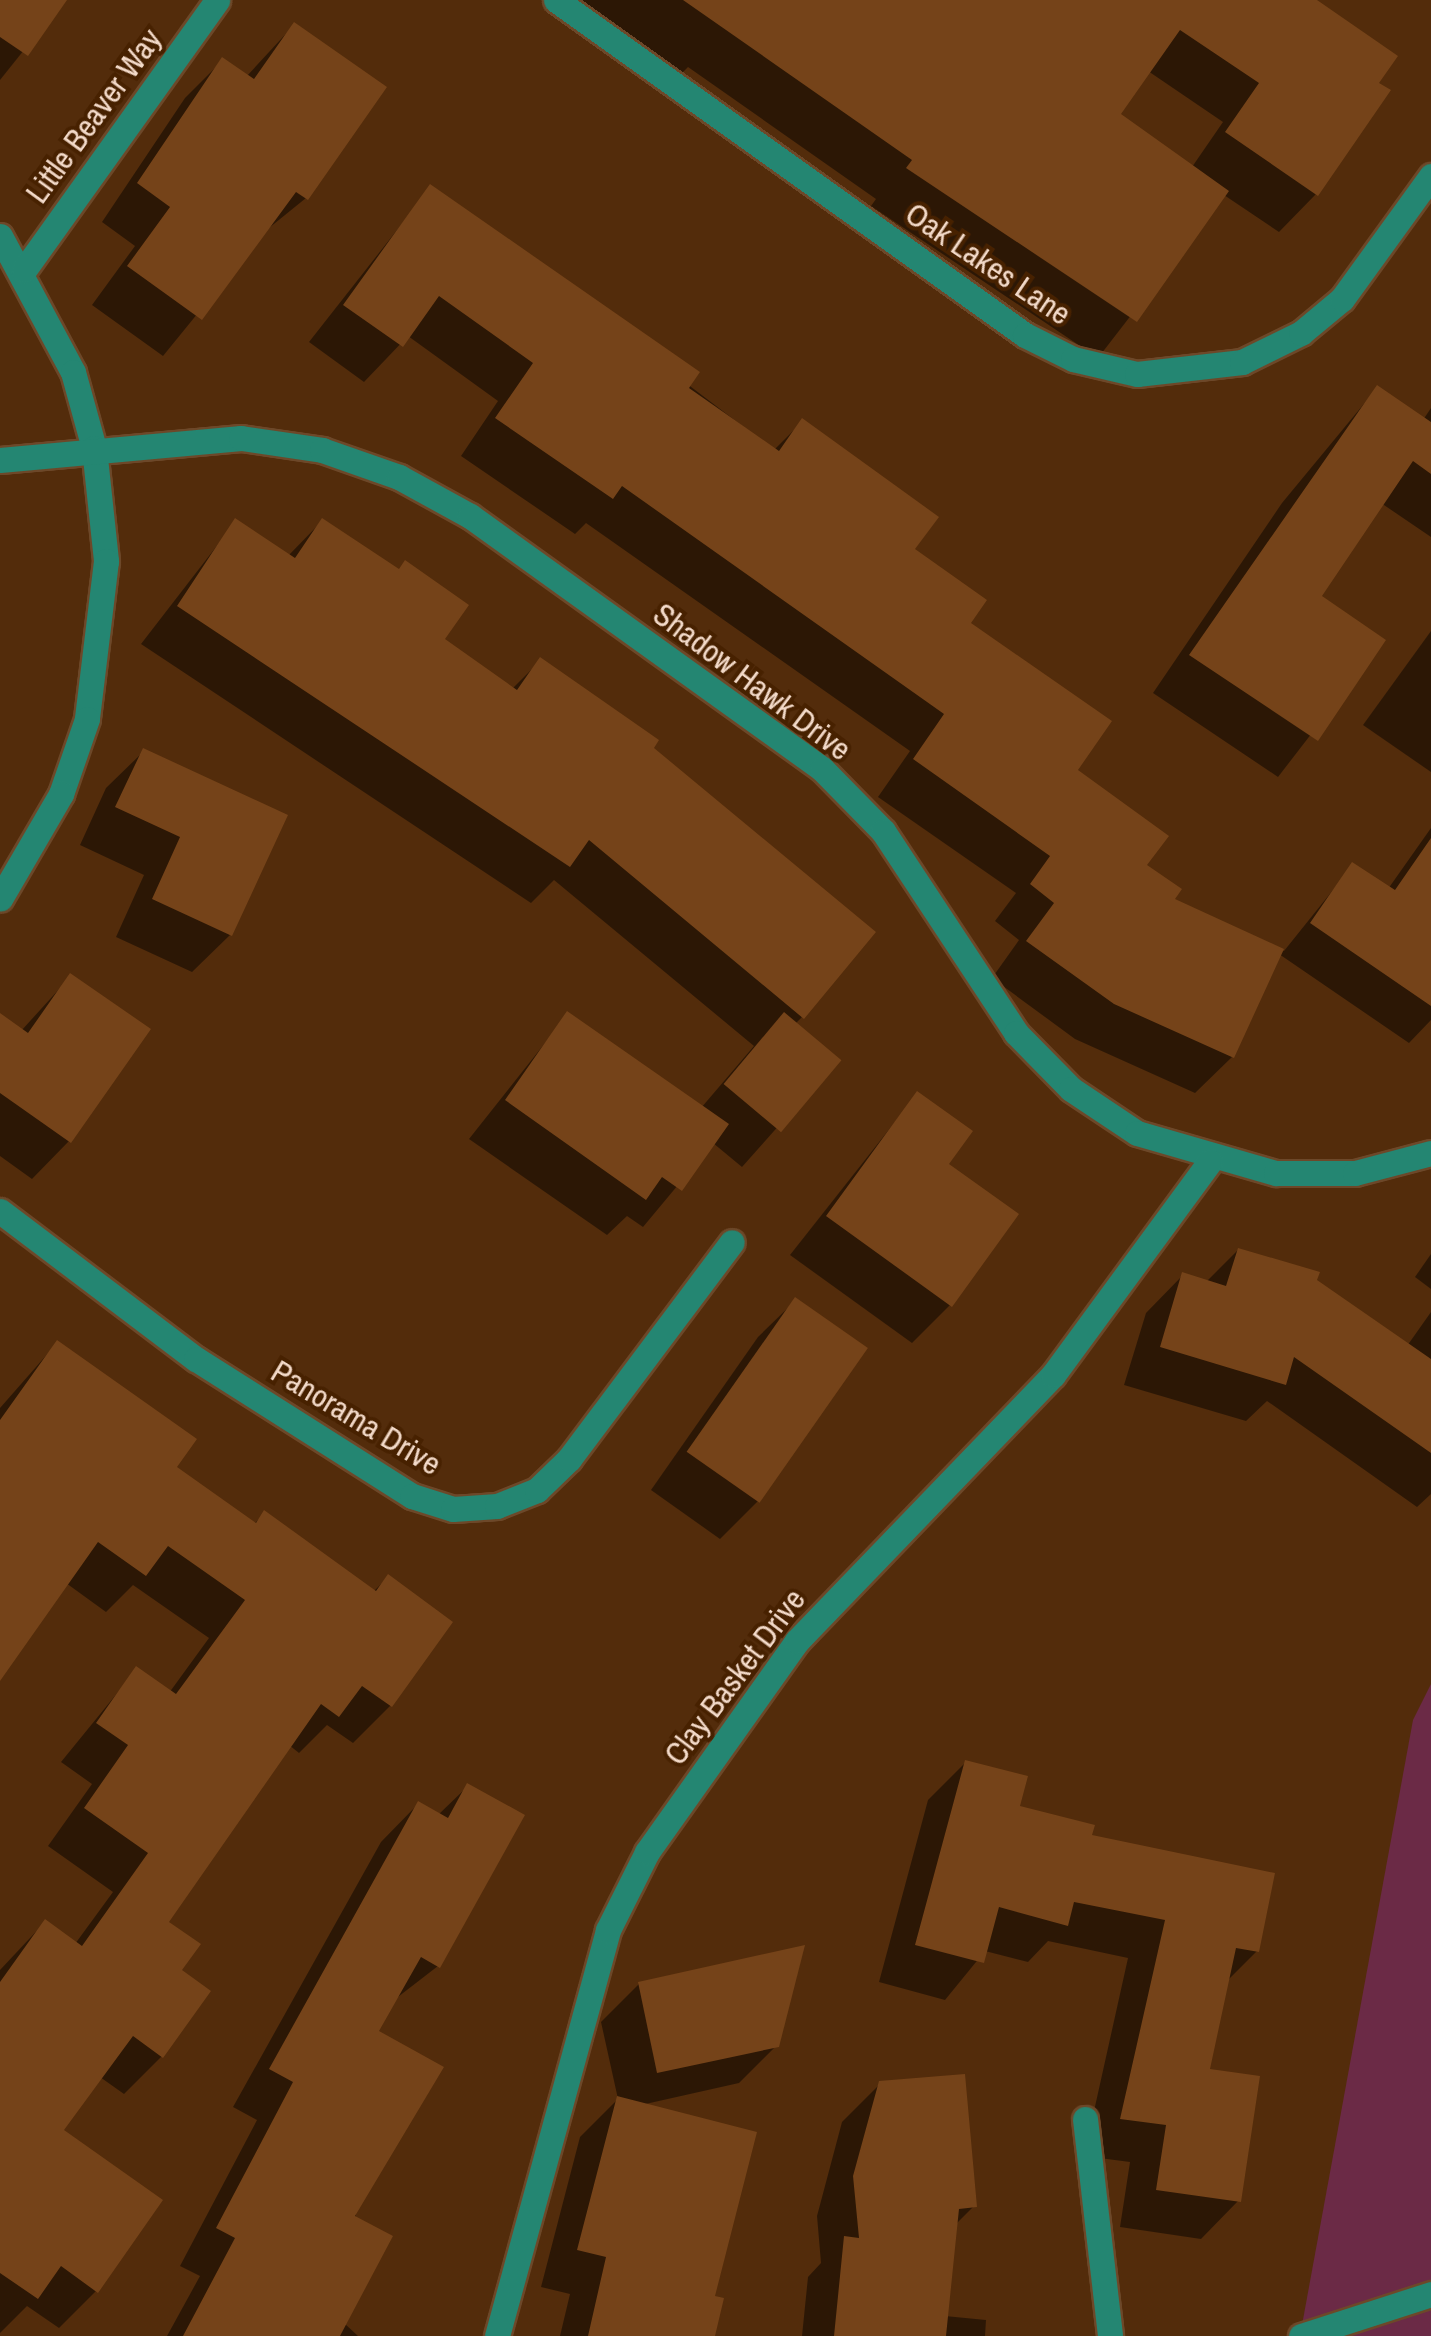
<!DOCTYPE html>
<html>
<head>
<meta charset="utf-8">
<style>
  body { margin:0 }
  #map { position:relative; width:1431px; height:2336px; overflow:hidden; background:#532c0b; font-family:"Archivo Narrow",sans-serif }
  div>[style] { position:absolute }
  .green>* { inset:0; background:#6b2a46 }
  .shadow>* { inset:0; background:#0007 }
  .building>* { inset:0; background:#754319; transform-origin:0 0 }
  .roads { filter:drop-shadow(2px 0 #6d4829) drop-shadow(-2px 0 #6d4829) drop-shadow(0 2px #6d4829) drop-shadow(0 -2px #6d4829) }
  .minor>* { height:25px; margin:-12.5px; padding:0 12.5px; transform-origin:12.5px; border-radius:12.5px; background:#248672 }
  span { translate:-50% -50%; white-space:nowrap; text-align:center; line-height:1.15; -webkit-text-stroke:8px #472100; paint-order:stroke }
  .street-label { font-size:32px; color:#f3dac9 }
</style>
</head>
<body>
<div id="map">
  <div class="green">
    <i style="clip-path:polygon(1431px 1684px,1431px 2336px,1300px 2336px,1413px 1720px)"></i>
  </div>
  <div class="shadow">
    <i style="clip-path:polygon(0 0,64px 0,0 80px)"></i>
    <i style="clip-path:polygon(evenodd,543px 0,1311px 0,1376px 84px,1316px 194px,1279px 232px,1224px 195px,1098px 358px,871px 206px,876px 199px,688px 67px,677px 78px,543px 0,1148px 71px,1223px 122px,1192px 167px,1117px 115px,1148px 71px)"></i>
    <i style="clip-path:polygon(294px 25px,306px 198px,264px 232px,163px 356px,92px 305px,135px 246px,102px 222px,185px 98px,223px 60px,246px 77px)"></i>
    <i style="clip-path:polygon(430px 188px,774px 450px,803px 421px,912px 549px,1171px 900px,1284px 951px,1353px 865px,1388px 889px,1431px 828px,1431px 1020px,1409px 1043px,1279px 954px,1232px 1057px,1195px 1093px,1075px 1039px,992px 978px,1019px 940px,995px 921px,1016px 893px,878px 797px,910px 751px,586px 523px,575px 534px,461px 456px,498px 401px,408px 336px,364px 382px,309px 342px)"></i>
    <i style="clip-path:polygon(1377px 388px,1423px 420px,1431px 408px,1431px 537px,1381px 503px,1318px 597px,1383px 641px,1278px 777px,1153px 693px,1282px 503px)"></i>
    <i style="clip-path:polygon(236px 521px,288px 556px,322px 521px,442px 640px,512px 689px,541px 660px,650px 748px,802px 1017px,795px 1024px,837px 1060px,742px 1167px,713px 1143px,643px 1227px,627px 1216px,607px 1235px,469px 1139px,568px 1014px,701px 1108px,754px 1046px,554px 880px,531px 903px,141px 644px)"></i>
    <i style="clip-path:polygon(1431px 631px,1431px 772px,1363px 725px)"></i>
    <i style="clip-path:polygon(144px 751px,230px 935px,192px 972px,116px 937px,144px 875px,80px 845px,106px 788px)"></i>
    <i style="clip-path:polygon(71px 976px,69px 1141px,32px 1179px,0 1156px,0 1016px,21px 1031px)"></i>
    <i style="clip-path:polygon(917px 1094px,950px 1305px,912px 1343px,790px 1255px)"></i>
    <i style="clip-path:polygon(1238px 1250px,1314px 1281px,1407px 1346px,1431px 1312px,1431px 1494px,1417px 1507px,1267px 1401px,1246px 1421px,1124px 1385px,1146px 1313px,1183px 1275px,1206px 1282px)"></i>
    <i style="clip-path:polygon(1431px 1254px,1431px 1289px,1415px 1277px)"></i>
    <i style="clip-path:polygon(796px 1300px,758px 1501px,720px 1539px,651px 1490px,758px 1337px)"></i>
    <i style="clip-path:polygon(57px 1343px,173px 1468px,254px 1524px,264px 1514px,373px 1592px,388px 1577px,390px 1706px,353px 1743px,327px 1725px,299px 1753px,289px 1745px,165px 1922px,178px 1970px,162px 2056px,124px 2094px,100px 2077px,60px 2131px,96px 2291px,59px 2328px,27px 2306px,0 2333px,0 1970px,45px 1922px,75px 1944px,113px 1892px,48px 1846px,92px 1784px,61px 1762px,136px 1670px,169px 1693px,209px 1638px,133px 1585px,106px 1612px,66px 1583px,0 1673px,0 1408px)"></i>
    <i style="clip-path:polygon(966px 1762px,1017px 1807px,1089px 1837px,1257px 1951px,1226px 1982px,1207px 2071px,1238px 2201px,1201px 2239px,1120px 2227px,1130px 2162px,1084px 2156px,1128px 1958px,1048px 1941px,1028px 1962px,985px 1951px,945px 2000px,879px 1982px,928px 1800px)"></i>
    <i style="clip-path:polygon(468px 1786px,438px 1966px,394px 2000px,376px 2032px,344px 2323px,358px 2336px,167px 2336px,200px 2276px,180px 2266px,257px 2120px,233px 2107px,381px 1842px,418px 1804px,438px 1815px)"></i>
    <i style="clip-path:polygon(639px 1984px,777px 2045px,739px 2083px,641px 2105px,712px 2298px,712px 2336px,560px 2336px,570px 2294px,541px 2287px,580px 2137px,618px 2099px,601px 2022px)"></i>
    <i style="clip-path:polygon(880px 2084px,974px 2206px,954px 2226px,945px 2316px,986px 2320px,985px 2336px,802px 2336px,808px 2277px,821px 2263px,817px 2216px,842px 2122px)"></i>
  </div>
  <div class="building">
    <i style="clip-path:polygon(0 0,67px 0,28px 56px,0 37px)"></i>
    <i style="clip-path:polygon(683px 0,1317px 0,1398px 56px,1379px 83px,1391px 90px,1318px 196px,1225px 132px,1259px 83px,1180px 30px,1121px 114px,1229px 191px,1137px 322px,906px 168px,912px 160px)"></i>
    <i style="clip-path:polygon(294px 22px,387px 87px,308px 200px,296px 192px,202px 320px,127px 266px,170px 207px,137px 183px,222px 57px,254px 79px)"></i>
    <i style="clip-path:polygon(430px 184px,700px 372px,689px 388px,779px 451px,802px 418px,939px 517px,915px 549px,987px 600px,971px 623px,1112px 721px,1078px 770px,1169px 836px,1147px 865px,1182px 889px,1175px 899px,1284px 949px,1234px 1058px,1114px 1004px,1026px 941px,1054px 903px,1030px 884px,1050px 856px,913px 759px,944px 714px,622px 486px,613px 499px,495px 418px,533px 363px,439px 296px,403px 347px,343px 305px)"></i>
    <i style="clip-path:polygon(1377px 385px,1431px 422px,1431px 474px,1413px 461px,1322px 596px,1386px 640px,1318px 741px,1189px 655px)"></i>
    <i style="clip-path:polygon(235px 518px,295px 558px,322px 518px,399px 569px,405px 560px,469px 605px,445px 639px,517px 690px,540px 657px,659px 740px,654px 748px,876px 932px,804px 1019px,589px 840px,570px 867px,177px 606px)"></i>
    <i style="clip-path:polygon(143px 748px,288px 815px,232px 936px,152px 899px,180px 837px,115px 807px)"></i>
    <i style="clip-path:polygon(1431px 838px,1431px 1006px,1310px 923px,1352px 862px,1395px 890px)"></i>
    <i style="clip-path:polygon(70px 973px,151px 1029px,71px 1143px,0 1093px,0 1013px,28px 1033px)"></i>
    <i style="clip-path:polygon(567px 1011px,729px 1124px,682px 1191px,662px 1177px,646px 1200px,505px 1100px)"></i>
    <i style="left:784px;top:1012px;width:75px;height:94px;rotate:40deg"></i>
    <i style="clip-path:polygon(917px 1091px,973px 1131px,949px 1164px,1019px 1214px,952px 1307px,826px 1216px)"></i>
    <i style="clip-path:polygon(1238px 1248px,1320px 1272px,1317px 1280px,1431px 1359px,1431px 1453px,1294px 1357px,1286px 1385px,1160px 1347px,1182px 1272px,1226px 1286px)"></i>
    <i style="left:795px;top:1297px;width:89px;height:189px;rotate:35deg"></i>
    <i style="clip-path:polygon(57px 1340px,197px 1439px,177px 1467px,256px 1523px,264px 1510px,376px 1591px,388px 1574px,453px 1622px,392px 1707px,362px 1686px,339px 1717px,321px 1704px,169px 1922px,201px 1944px,182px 1970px,211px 1991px,163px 2058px,133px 2036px,64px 2130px,163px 2200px,98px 2293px,61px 2266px,38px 2299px,0 2273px,0 1982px,45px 1919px,82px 1946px,148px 1853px,84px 1808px,128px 1745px,96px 1723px,136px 1666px,176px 1694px,245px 1600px,168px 1546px,146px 1576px,98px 1542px,0 1681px,0 1420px)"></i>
    <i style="clip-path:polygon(965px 1760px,1028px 1776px,1020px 1806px,1095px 1825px,1092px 1835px,1275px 1873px,1259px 1952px,1236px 1948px,1210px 2069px,1260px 2076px,1241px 2202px,1156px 2190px,1166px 2125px,1120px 2119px,1165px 1920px,1074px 1902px,1068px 1926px,999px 1907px,984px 1963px,915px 1945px)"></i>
    <i style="clip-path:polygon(467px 1783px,525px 1815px,440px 1968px,421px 1957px,379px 2031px,444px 2067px,355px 2216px,393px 2236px,340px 2336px,183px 2336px,235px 2238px,216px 2228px,293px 2082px,269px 2069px,418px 1801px,448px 1818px)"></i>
    <i style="clip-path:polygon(805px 1945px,779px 2047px,657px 2073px,638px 1982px)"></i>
    <i style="clip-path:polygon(965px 2074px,977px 2207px,959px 2209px,946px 2336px,834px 2336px,844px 2236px,859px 2238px,853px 2176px,879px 2081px)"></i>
    <i style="clip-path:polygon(617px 2096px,757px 2132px,715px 2296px,724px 2298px,715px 2336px,588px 2336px,606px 2257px,577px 2250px)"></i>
  </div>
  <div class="roads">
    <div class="minor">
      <i style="left:556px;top:0;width:576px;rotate:35.54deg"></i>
      <i style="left:1025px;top:335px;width:54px;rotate:26.6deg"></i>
      <i style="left:1073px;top:359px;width:66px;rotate:13.2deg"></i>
      <i style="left:1137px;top:374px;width:106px;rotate:-6.5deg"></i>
      <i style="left:1242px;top:362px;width:66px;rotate:-26.2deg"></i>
      <i style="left:1301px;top:333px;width:53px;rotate:-39.7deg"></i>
      <i style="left:1342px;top:299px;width:152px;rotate:-54.1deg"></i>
      <i style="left:0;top:236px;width:154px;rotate:61.8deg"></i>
      <i style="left:73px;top:372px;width:79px;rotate:74.6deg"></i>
      <i style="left:94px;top:448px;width:114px;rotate:83.9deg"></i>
      <i style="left:106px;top:561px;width:159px;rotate:96.9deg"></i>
      <i style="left:87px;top:719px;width:79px;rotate:109.1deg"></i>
      <i style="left:61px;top:794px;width:121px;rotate:120.2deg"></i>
      <i style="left:24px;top:270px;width:332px;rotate:-54.4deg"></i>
      <i style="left:0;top:460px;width:242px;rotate:-5.2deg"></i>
      <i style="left:241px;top:438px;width:82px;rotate:8.4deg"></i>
      <i style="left:322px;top:450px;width:82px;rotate:19.3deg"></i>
      <i style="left:399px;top:477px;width:81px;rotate:28.8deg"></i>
      <i style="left:470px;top:516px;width:433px;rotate:35.7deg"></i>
      <i style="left:822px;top:769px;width:87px;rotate:45.5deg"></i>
      <i style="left:883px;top:831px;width:242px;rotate:56.6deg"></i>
      <i style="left:1016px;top:1033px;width:78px;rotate:45.5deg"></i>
      <i style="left:1071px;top:1089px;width:79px;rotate:33.7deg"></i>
      <i style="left:1137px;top:1133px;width:145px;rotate:16.1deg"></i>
      <i style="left:1276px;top:1173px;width:79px"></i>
      <i style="left:1355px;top:1173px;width:79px;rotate:-14.7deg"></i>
      <i style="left:0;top:1211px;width:246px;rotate:37.1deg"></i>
      <i style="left:196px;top:1359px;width:256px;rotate:32.4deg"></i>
      <i style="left:412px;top:1496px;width:43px;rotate:17.6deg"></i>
      <i style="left:453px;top:1509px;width:44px;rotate:-3.9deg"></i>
      <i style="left:497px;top:1506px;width:43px;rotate:-21.8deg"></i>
      <i style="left:537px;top:1490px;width:45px;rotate:-44.1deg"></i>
      <i style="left:569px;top:1459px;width:271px;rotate:-53.1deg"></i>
      <i style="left:1085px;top:2119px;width:218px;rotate:83.4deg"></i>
      <i style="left:497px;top:2336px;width:421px;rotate:-74.7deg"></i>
      <i style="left:608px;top:1930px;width:87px;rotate:-63.4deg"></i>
      <i style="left:647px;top:1852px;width:259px;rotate:-54.6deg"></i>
      <i style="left:797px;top:1641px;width:369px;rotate:-46.1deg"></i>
      <i style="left:1053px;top:1375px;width:265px;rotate:-53.7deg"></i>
      <i style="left:1301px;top:2336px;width:137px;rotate:-17.9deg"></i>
    </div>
  </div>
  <div class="street-label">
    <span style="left:94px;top:116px;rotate:-54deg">Little Beaver Way</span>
    <span style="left:988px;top:264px;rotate:34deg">Oak Lakes Lane</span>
    <span style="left:752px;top:682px;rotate:37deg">Shadow Hawk Drive</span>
    <span style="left:356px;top:1418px;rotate:31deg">Panorama Drive</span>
    <span style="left:735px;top:1677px;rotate:-53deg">Clay Basket Drive</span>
  </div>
</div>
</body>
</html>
